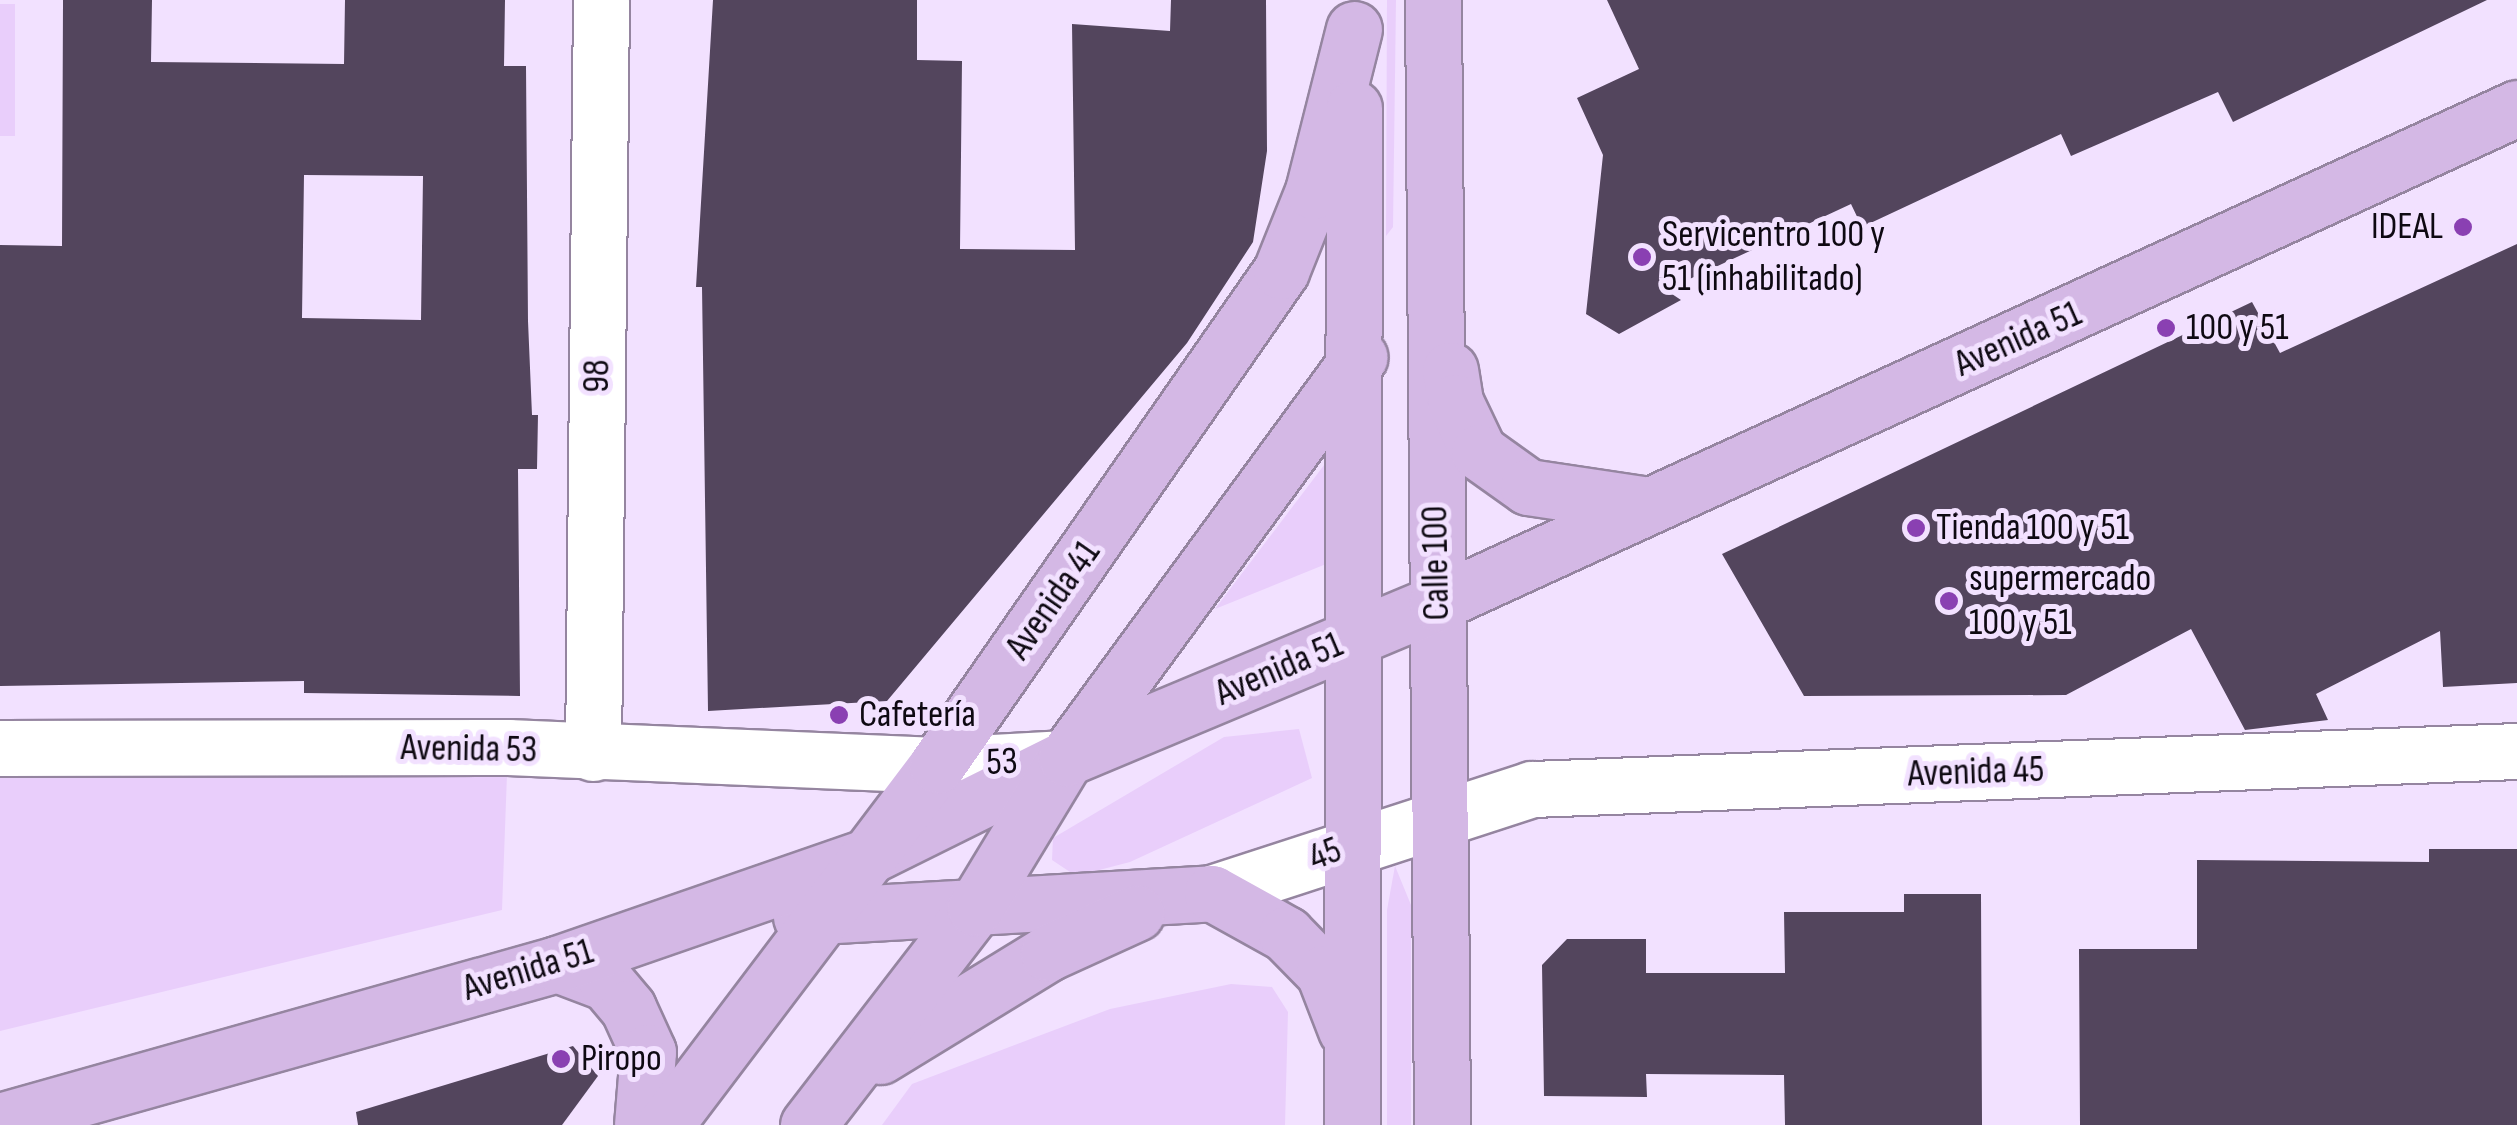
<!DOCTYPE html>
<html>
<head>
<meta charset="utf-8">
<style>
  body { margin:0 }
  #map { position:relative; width:2517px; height:1125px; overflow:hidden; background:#f2e1ff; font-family:"Sofia Sans Condensed",sans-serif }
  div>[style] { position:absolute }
  .green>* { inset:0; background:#e9cefb; transform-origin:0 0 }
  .building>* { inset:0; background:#53455d }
  .roads { filter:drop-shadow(2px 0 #9585a0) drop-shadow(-2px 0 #9585a0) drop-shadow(0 2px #9585a0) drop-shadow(0 -2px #9585a0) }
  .minor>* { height:55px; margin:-27.5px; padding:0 27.5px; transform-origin:27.5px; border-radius:27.5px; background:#fff }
  .tertiary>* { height:55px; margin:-27.5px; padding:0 27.5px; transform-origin:27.5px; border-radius:27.5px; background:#fff }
  .primary>* { height:55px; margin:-27.5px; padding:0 27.5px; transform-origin:27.5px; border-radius:27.5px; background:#d4b8e5 }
  .dots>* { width:28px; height:28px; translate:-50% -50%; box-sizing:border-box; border:5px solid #f2e1ff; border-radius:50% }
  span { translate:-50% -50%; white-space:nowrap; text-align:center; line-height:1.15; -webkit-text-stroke:10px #f2e1ff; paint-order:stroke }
  .poi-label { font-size:38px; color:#0e0912 }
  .right { translate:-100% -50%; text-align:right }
  .left { translate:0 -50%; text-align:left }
  .street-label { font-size:38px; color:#0e0912 }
</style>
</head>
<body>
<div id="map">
  <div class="green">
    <i style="clip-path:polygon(1387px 0,1396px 0,1393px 227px,1386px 236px)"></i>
    <i style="left:0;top:4px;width:15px;height:132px"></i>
    <i style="clip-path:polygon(1337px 448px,1336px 560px,1215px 609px)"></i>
    <i style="clip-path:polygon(1299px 729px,1312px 778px,1130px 862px,1076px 876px,1052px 860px,1053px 838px,1224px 737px)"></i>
    <i style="clip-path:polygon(508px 747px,502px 910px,0 1031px,0 748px)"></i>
    <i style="clip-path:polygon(1395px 866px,1411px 905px,1411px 1125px,1387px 1125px,1387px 910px)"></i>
    <i style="clip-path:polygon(1231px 984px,1272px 987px,1288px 1012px,1285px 1125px,882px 1125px,912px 1084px,1110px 1009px)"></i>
  </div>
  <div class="building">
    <i style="clip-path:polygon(evenodd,63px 0,152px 0,151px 62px,344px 64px,345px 0,505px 0,504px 66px,526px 66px,528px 321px,532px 415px,538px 415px,537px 469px,518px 469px,520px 696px,304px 693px,304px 681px,0 686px,0 245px,62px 246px,63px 0,304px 175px,423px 176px,421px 320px,302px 318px,304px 175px)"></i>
    <i style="clip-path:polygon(713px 0,917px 0,917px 60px,962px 61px,960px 249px,1075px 250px,1072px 24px,1170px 31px,1171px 0,1266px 0,1267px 151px,1253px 242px,1187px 343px,887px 701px,708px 711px,702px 287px,696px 287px)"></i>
    <i style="clip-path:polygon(1607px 0,2487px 0,2233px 122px,2218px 92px,2071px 156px,2061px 134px,1862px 227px,1851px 204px,1666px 290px,1681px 300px,1619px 334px,1586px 314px,1603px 155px,1577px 98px,1639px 69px)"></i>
    <i style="clip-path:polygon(2517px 244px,2517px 683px,2443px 687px,2440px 631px,2316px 694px,2328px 720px,2245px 730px,2191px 629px,2066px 695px,1804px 696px,1722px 554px,2252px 302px,2280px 353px)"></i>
    <i style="clip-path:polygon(2429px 849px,2517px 849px,2517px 1125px,2080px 1125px,2079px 949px,2197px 949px,2197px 860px,2429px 862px)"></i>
    <i style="clip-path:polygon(1904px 894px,1981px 894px,1982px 1125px,1785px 1125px,1784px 1075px,1646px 1074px,1647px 1097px,1544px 1096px,1542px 965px,1567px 939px,1646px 939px,1646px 973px,1785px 973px,1784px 912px,1904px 912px)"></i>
    <i style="clip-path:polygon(573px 1046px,598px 1076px,562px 1125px,358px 1125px,356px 1112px)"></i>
  </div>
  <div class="roads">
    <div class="minor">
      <i style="left:0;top:748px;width:508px;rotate:-0.11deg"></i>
      <i style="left:508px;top:747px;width:429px;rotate:2.4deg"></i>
      <i style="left:937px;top:765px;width:129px;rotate:-3.1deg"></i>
      <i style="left:593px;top:753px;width:753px;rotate:-89.39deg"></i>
    </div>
    <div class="tertiary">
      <i style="left:1212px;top:893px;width:336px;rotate:-18deg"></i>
      <i style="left:1532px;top:789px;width:986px;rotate:-2.21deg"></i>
    </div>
    <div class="primary">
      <i style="left:1433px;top:0;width:1125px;rotate:89.54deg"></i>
      <i style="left:1450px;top:370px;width:32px;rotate:81deg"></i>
      <i style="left:1455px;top:402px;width:55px;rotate:64.4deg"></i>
      <i style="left:1479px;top:452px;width:60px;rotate:35.5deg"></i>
      <i style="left:1528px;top:487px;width:115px;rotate:8.5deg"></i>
      <i style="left:801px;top:917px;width:412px;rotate:-3.3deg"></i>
      <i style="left:1212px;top:893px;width:85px;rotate:29deg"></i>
      <i style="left:1286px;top:934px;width:54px;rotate:45.7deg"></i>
      <i style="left:1324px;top:973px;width:61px;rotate:68.9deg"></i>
      <i style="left:557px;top:964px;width:53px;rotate:20.8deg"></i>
      <i style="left:607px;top:983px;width:33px;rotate:50deg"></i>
      <i style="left:628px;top:1008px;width:48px;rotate:65.6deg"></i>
      <i style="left:648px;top:1052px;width:73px;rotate:94.7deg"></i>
      <i style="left:880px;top:1056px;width:197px;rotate:-31.5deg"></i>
      <i style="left:1048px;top:953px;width:97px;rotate:-24.4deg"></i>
      <i style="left:0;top:1121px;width:579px;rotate:-15.74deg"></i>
      <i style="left:557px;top:964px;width:330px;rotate:-19.1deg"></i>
      <i style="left:869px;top:856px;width:220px;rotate:-26.4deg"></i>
      <i style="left:1066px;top:758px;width:402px;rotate:-22.7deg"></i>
      <i style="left:1437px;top:603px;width:1188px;rotate:-24.62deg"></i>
      <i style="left:665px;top:1125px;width:451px;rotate:-52.9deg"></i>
      <i style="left:937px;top:765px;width:602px;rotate:-55.15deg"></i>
      <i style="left:1281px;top:271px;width:86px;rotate:-68.2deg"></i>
      <i style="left:1313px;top:191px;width:167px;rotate:-75.8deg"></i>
      <i style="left:808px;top:1125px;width:274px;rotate:-52.4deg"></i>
      <i style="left:975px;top:908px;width:175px;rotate:-58.8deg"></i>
      <i style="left:1066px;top:758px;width:497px;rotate:-53.8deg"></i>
      <i style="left:1352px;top:1125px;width:1017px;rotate:-89.89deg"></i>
    </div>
  </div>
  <div class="dots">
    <i style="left:2463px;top:227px;background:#8a40b2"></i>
    <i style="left:1642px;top:257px;background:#8a40b2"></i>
    <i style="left:2166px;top:328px;background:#8a40b2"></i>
    <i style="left:1916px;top:528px;background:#8a40b2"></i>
    <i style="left:1949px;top:601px;background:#8a40b2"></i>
    <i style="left:839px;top:715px;background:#8a40b2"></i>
    <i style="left:561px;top:1059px;background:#8a40b2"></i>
  </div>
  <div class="poi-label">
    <span class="right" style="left:2443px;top:227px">IDEAL</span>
    <span class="left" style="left:1662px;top:257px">Servicentro 100 y<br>51 (inhabilitado)</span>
    <span class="left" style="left:2186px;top:328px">100 y 51</span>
    <span class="left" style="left:1936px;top:528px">Tienda 100 y 51</span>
    <span class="left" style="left:1969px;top:601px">supermercado<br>100 y 51</span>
    <span class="left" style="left:859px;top:715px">Cafetería</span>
    <span class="left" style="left:581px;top:1059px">Piropo</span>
  </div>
  <div class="street-label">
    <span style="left:2018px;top:339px;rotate:-24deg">Avenida 51</span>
    <span style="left:597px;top:376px;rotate:-89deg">98</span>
    <span style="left:1436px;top:563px;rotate:-91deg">Calle 100</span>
    <span style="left:1053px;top:600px;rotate:-55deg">Avenida 41</span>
    <span style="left:1279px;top:669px;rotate:-23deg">Avenida 51</span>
    <span style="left:469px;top:749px;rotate:1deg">Avenida 53</span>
    <span style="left:1002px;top:762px;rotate:-3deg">53</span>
    <span style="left:1976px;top:772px;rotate:-2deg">Avenida 45</span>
    <span style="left:1325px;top:854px;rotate:-21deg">45</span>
    <span style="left:528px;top:970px;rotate:-17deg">Avenida 51</span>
  </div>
</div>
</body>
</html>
